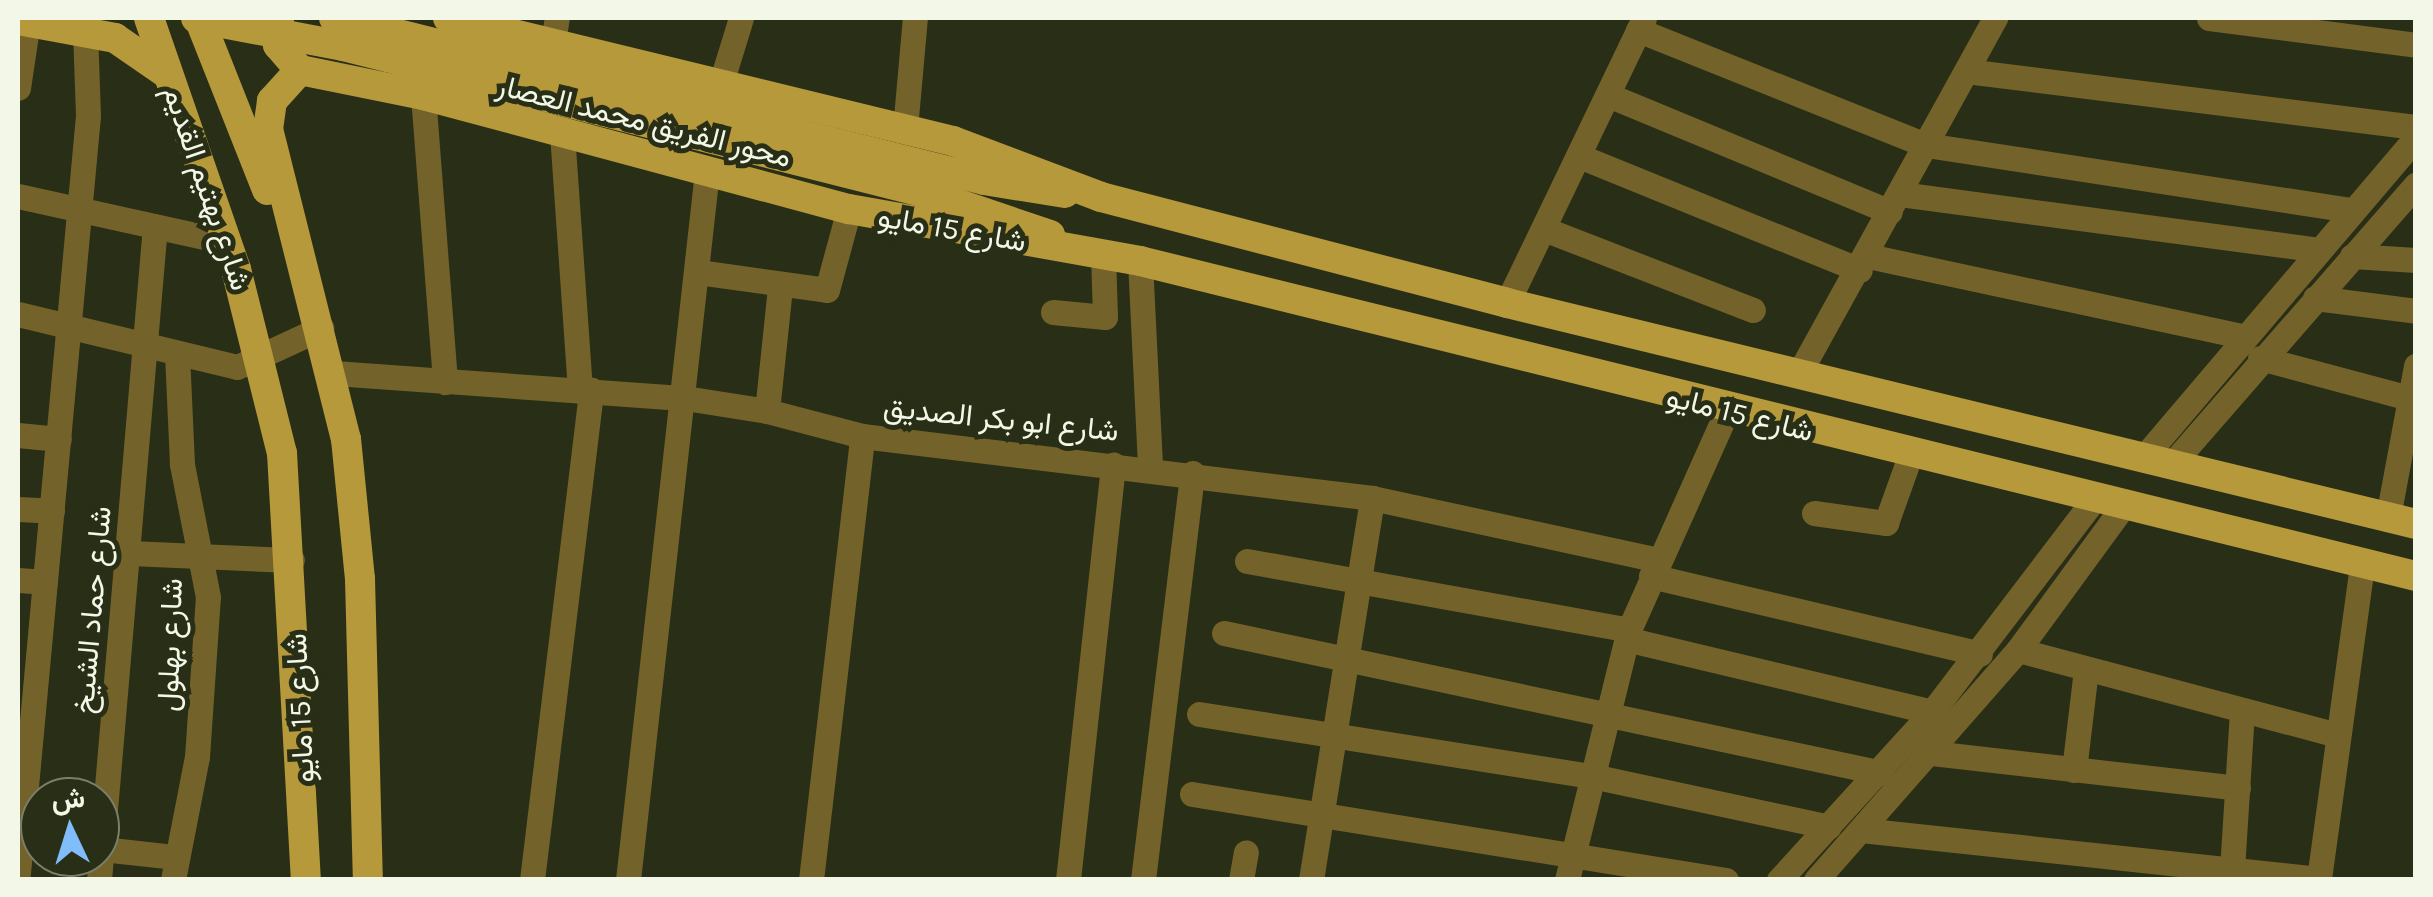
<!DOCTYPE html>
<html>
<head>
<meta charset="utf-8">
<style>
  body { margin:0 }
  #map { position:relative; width:2433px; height:897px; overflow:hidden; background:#292e16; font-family:Karla,Vazirmatn,sans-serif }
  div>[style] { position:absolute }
  .minor>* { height:25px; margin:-12.5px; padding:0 12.5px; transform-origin:12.5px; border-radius:12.5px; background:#74622b }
  .major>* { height:30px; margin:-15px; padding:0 15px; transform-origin:15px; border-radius:15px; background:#b6993b }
  .major-bridge>* { height:30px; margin:-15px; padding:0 15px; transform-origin:15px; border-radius:15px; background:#b6993b }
  span { translate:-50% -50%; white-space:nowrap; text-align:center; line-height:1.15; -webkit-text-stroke:10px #292e16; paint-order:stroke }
  .street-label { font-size:30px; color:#f3f7e7 }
  .frame { position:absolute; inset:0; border:20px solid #f3f7e7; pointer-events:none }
  .north { position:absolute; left:20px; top:777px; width:100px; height:100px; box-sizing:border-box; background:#292e16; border:2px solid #7a7e6a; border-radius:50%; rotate:356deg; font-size:28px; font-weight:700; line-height:40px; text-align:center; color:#f3f7e7 }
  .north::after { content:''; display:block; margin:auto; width:35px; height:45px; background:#81bdfa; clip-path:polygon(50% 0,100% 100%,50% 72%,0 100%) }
</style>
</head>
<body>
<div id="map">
  <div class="minor">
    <i style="left:2209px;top:18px;width:209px;rotate:7.4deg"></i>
    <i style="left:1638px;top:30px;width:310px;rotate:21.8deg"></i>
    <i style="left:1926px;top:145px;width:430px;rotate:8.7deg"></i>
    <i style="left:553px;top:42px;width:24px;rotate:-81deg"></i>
    <i style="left:1966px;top:71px;width:453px;rotate:7.1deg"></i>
    <i style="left:721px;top:83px;width:68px;rotate:-72.9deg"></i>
    <i style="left:18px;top:88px;width:68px;rotate:-81.5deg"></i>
    <i style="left:423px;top:95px;width:288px;rotate:85.6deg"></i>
    <i style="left:1608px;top:95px;width:305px;rotate:22.5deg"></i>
    <i style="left:905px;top:129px;width:111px;rotate:-84.9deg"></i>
    <i style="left:562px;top:133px;width:257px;rotate:86deg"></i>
    <i style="left:1579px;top:156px;width:303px;rotate:22.1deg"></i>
    <i style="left:1900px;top:194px;width:421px;rotate:7.6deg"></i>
    <i style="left:18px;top:196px;width:215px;rotate:12.4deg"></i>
    <i style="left:1544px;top:229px;width:224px;rotate:21.2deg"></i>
    <i style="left:1868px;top:256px;width:382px;rotate:12.1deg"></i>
    <i style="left:2352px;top:256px;width:64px;rotate:3.6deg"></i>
    <i style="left:1140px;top:261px;width:206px;rotate:87.2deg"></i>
    <i style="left:698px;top:272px;width:130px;rotate:7.9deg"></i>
    <i style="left:827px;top:290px;width:84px;rotate:-74.8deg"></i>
    <i style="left:2315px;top:298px;width:102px;rotate:7.3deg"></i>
    <i style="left:1507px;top:303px;width:316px;rotate:-64.3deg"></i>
    <i style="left:1053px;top:312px;width:52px;rotate:5.5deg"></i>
    <i style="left:1105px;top:317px;width:63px;rotate:-91.8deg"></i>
    <i style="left:18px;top:314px;width:225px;rotate:13.6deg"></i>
    <i style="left:237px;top:367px;width:93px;rotate:-24.9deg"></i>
    <i style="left:2260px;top:358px;width:154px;rotate:15deg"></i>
    <i style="left:334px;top:373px;width:352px;rotate:4.1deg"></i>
    <i style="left:685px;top:398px;width:83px;rotate:9deg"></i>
    <i style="left:767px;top:411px;width:98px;rotate:14.7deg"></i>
    <i style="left:862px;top:436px;width:514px;rotate:6.93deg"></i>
    <i style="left:1372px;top:498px;width:293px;rotate:12.2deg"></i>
    <i style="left:1798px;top:375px;width:408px;rotate:-61.1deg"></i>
    <i style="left:767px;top:411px;width:125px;rotate:-84deg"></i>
    <i style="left:18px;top:435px;width:41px;rotate:5.6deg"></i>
    <i style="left:2144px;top:457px;width:420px;rotate:-49.6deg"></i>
    <i style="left:2172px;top:464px;width:371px;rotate:-48.9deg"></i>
    <i style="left:18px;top:509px;width:34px;rotate:3deg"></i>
    <i style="left:1814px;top:513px;width:73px;rotate:7.9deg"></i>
    <i style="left:1886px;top:523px;width:71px;rotate:-70.3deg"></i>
    <i style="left:2388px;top:517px;width:154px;rotate:-79.5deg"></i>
    <i style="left:130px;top:553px;width:162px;rotate:2.5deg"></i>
    <i style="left:1247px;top:561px;width:388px;rotate:10.2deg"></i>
    <i style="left:1651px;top:576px;width:338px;rotate:13.3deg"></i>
    <i style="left:18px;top:580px;width:27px;rotate:4deg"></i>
    <i style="left:1224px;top:633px;width:673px;rotate:12.01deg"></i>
    <i style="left:1626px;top:639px;width:315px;rotate:13.4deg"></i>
    <i style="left:2018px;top:650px;width:331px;rotate:14.9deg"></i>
    <i style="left:1199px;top:714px;width:398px;rotate:9deg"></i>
    <i style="left:1592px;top:776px;width:242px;rotate:12.1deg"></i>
    <i style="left:1932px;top:753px;width:308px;rotate:6.5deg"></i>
    <i style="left:2074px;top:770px;width:102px;rotate:-83.2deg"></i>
    <i style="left:1192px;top:794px;width:541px;rotate:9.15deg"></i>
    <i style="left:1861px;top:830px;width:461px;rotate:6.1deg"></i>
    <i style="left:2319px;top:879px;width:318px;rotate:-82.2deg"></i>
    <i style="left:102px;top:849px;width:72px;rotate:6.3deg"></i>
    <i style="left:2232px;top:870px;width:158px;rotate:-86.4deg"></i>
    <i style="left:18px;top:873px;width:760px;rotate:-84.72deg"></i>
    <i style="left:88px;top:116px;width:86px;rotate:-92deg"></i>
    <i style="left:99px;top:880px;width:656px;rotate:-85.11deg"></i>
    <i style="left:173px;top:880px;width:125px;rotate:-79deg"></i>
    <i style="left:197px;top:757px;width:160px;rotate:-86.1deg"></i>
    <i style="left:208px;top:597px;width:136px;rotate:-101.1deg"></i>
    <i style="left:182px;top:464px;width:111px;rotate:-92.6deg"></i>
    <i style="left:532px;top:880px;width:494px;rotate:-83.1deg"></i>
    <i style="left:628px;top:880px;width:713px;rotate:-83.64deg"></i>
    <i style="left:811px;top:880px;width:447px;rotate:-83.4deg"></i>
    <i style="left:1068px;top:880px;width:418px;rotate:-83.8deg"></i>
    <i style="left:1143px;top:880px;width:410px;rotate:-83.1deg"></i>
    <i style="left:1241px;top:880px;width:28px;rotate:-80deg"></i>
    <i style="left:1311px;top:880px;width:387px;rotate:-80.9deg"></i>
    <i style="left:1567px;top:880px;width:258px;rotate:-76.1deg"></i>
    <i style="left:1629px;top:630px;width:240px;rotate:-65.9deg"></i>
    <i style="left:1779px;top:880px;width:227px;rotate:-47.7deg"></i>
    <i style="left:1932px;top:712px;width:265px;rotate:-52.7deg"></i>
    <i style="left:1816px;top:880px;width:306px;rotate:-48.7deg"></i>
    <i style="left:2018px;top:650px;width:176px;rotate:-53.8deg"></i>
  </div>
  <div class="major">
    <i style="left:149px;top:18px;width:266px;rotate:70.9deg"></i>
    <i style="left:236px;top:269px;width:190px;rotate:76deg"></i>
    <i style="left:282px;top:453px;width:428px;rotate:86.8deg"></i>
    <i style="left:199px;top:18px;width:185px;rotate:68.4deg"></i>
    <i style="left:279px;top:18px;width:27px;rotate:92deg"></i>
    <i style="left:278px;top:45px;width:33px;rotate:49deg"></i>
    <i style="left:300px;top:70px;width:126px;rotate:11.5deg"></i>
    <i style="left:423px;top:95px;width:441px;rotate:15deg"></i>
    <i style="left:849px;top:209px;width:296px;rotate:10.1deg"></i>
    <i style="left:1140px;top:261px;width:1314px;rotate:13.87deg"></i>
    <i style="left:334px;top:18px;width:670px;rotate:13.99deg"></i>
    <i style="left:984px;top:180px;width:82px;rotate:9.1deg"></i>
    <i style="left:448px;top:18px;width:520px;rotate:13.69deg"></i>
    <i style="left:953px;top:141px;width:158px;rotate:20.7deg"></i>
    <i style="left:1101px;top:197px;width:420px;rotate:14.6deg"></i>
    <i style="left:1507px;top:303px;width:935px;rotate:13.66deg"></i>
    <i style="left:18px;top:20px;width:99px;rotate:10.5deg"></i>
    <i style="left:115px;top:38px;width:62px;rotate:34.5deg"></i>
    <i style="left:343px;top:46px;width:601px;rotate:14.15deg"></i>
    <i style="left:926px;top:193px;width:131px;rotate:18.7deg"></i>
    <i style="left:300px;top:70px;width:42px;rotate:132.1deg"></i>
    <i style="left:272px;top:101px;width:28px;rotate:98deg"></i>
    <i style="left:268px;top:129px;width:320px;rotate:75.9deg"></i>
    <i style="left:346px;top:439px;width:141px;rotate:84.3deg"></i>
    <i style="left:360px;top:579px;width:301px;rotate:88.5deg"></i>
  </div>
  <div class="major-bridge">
    <i style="left:196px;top:18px;width:150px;rotate:10.8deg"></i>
  </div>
  <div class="street-label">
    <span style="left:644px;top:121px;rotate:14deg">محور الفريق محمد العصار</span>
    <span style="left:207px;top:188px;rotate:71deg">شارع بهتيم القديم</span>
    <span style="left:952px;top:229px;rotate:10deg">شارع 15 مايو</span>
    <span style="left:1740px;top:414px;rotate:14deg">شارع 15 مايو</span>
    <span style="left:1001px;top:419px;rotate:6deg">شارع ابو بكر الصديق</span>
    <span style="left:92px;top:610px;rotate:-85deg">شارع حماد الشيخ</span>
    <span style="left:170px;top:645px;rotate:-88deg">شارع بهلول</span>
    <span style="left:300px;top:708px;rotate:-93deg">شارع 15 مايو</span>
  </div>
  <div class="frame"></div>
  <div class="north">ش</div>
</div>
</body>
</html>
